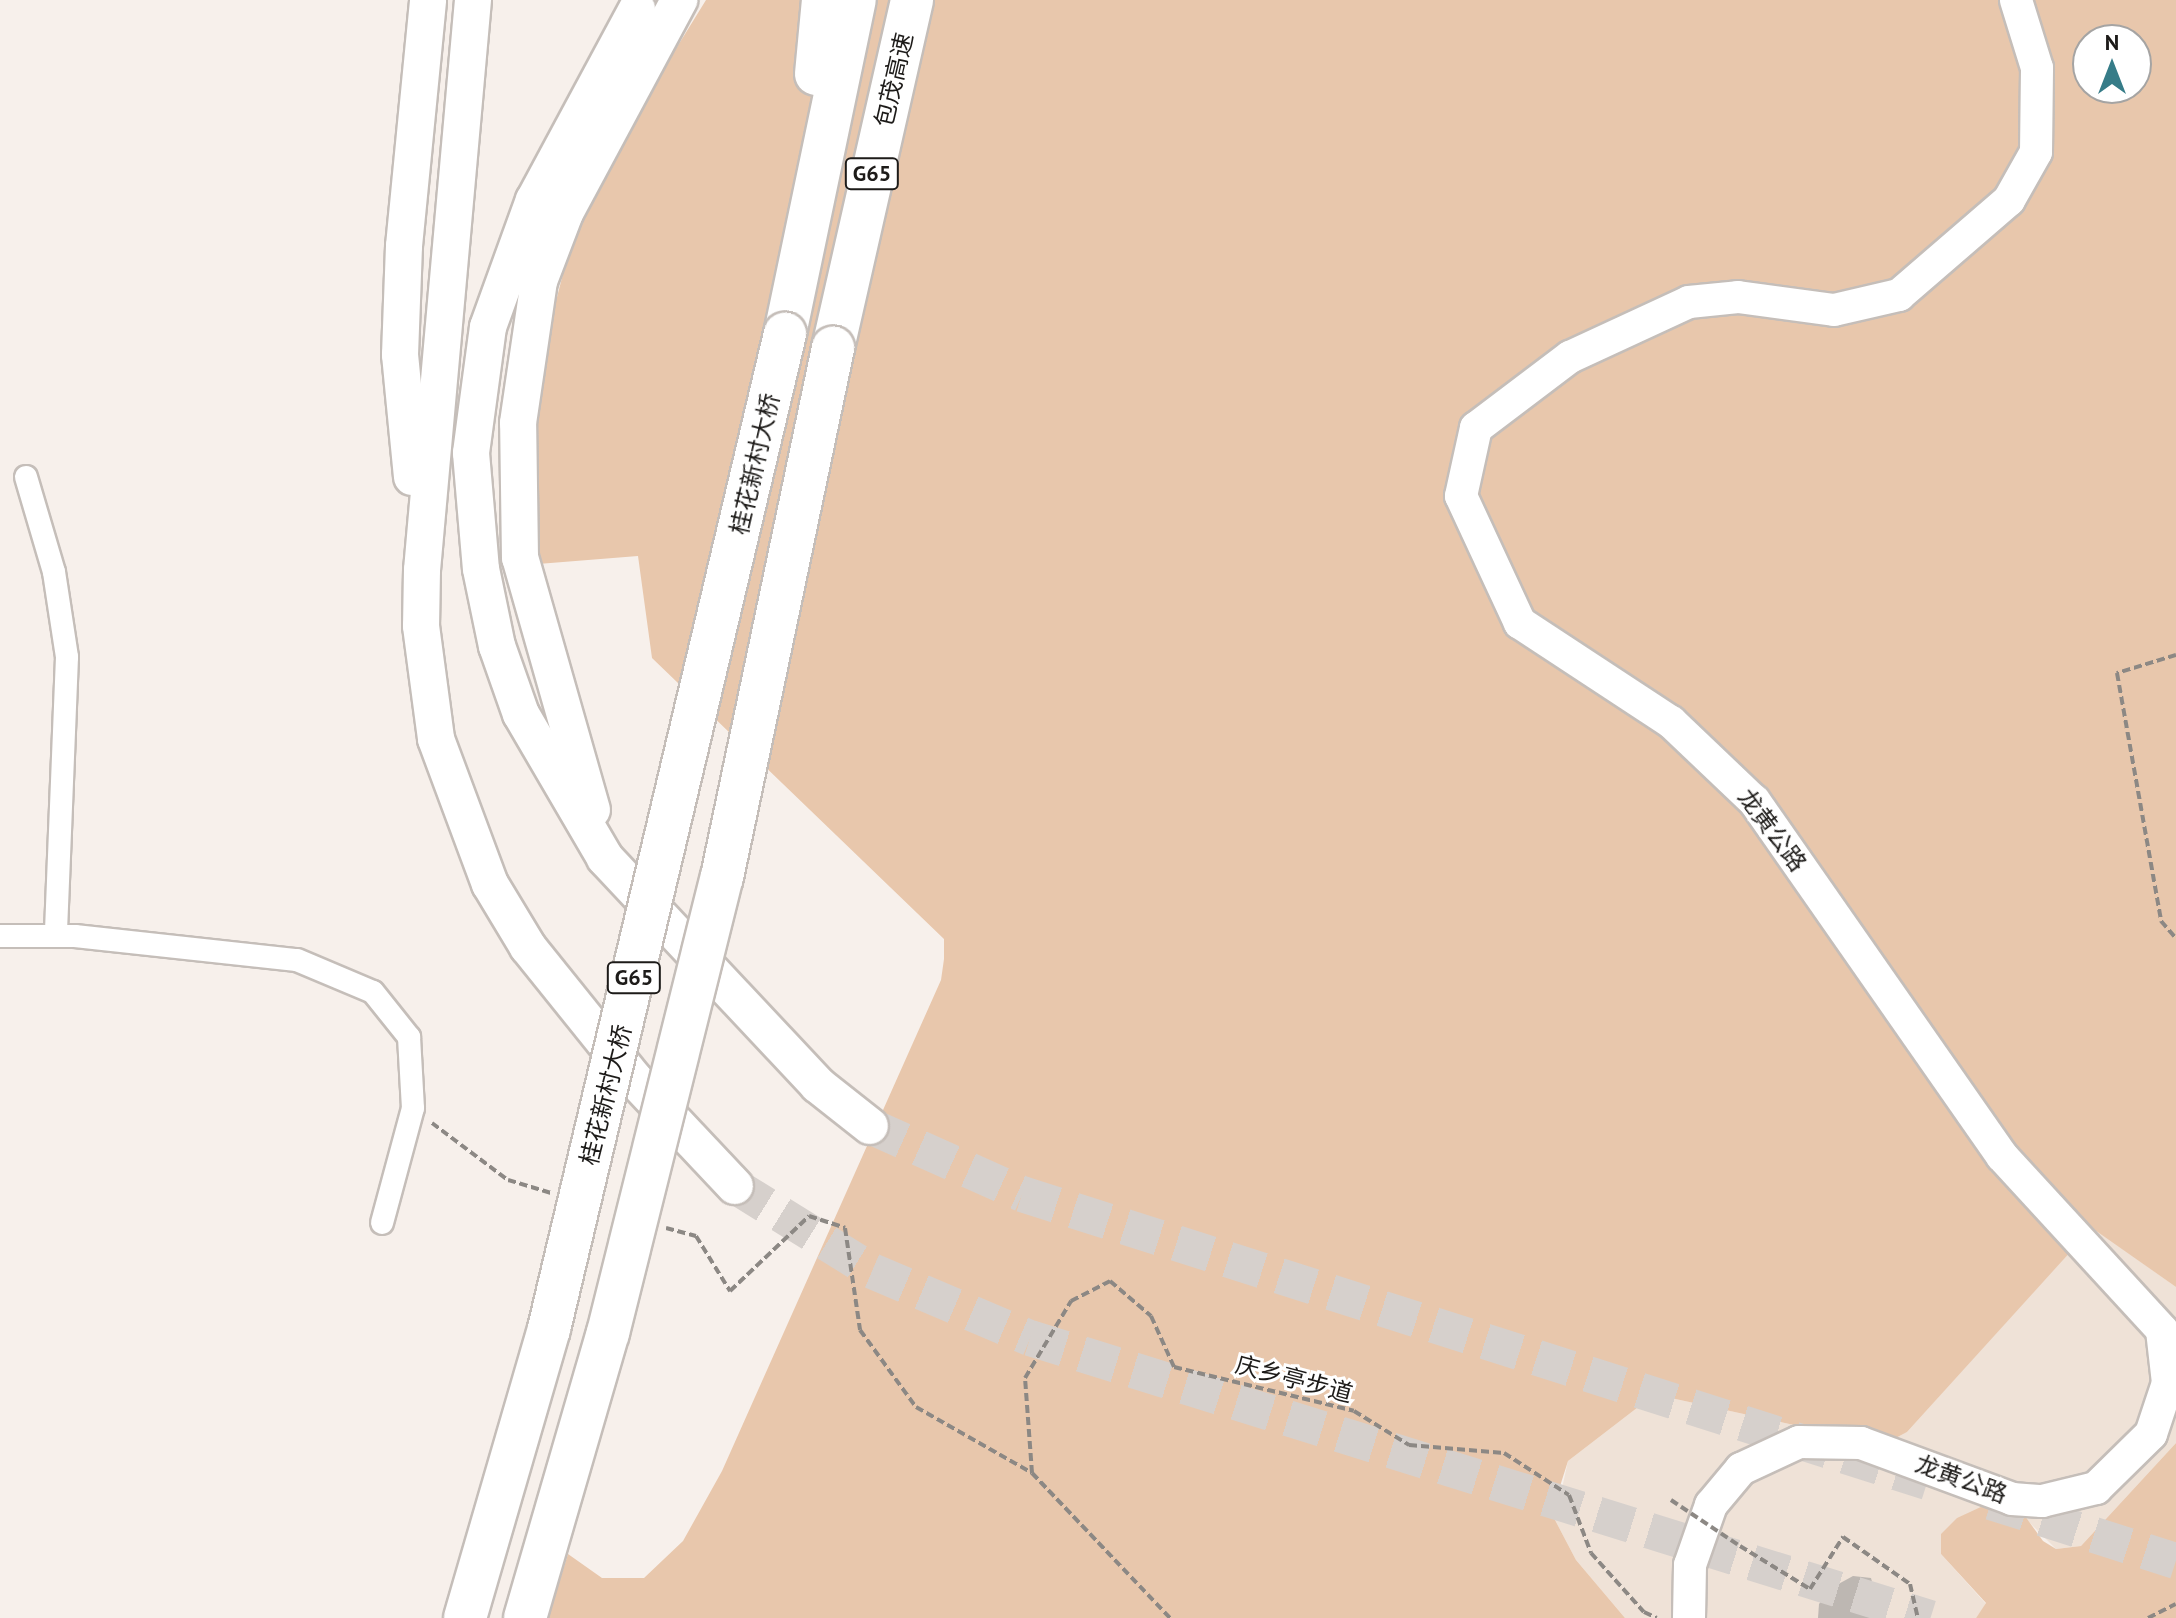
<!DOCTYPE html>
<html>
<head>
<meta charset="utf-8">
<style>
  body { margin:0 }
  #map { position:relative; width:2176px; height:1618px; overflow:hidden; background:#f7f0eb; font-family:"PT Sans","Noto Sans SC",sans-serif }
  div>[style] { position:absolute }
  .built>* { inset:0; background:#efe2d7 }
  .green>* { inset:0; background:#e8c7ac }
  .building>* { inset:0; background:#bdb7b2 }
  .primary-tunnel>* { height:36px; margin-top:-18px; transform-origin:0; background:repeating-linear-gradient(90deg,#d6d0cc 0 36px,transparent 0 54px) }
  .path>* { height:4px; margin-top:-2px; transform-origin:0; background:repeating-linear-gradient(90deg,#8c8884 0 8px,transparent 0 12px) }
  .roads { filter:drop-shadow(2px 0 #c5beb9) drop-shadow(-2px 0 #c5beb9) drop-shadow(0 2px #c5beb9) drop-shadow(0 -2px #c5beb9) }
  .street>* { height:22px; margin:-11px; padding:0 11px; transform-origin:11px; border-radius:11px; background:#fff }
  .secondary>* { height:32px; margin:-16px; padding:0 16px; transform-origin:16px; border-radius:16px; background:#fff }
  .primary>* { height:36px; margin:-18px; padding:0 18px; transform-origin:18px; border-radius:18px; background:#fff }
  .highway>* { height:42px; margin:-21px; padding:0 21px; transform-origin:21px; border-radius:21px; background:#fff }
  .path-bridge>* { height:4px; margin-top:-2px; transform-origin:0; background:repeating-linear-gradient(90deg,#8c8884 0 8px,transparent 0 12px) }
  .bridges { filter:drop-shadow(2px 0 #c5beb9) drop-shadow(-2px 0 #c5beb9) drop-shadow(0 2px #c5beb9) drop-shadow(0 -2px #c5beb9) }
  .highway-bridge>* { height:42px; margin:-21px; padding:0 21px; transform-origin:21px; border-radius:21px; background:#fff }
  span { translate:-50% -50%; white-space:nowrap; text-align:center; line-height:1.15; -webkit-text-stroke:6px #fff; paint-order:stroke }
  .shield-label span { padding:2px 6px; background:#fff; border:2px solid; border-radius:6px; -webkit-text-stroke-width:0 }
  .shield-label { font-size:22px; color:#1d1b19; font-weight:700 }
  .street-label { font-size:24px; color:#1d1b19 }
  .north { position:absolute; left:2072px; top:24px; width:80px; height:80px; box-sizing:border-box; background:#fff; border:2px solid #a5a4a3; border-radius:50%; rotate:0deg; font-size:22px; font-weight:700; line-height:32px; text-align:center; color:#1d1b19 }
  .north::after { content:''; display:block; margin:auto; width:28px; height:36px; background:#367c88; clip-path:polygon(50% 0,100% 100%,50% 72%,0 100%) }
</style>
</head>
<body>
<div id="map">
  <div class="built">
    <i style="clip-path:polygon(2092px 1227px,2176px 1287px,2176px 1443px,2081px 1546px,2056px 1549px,2017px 1510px,1941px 1554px,1986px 1604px,1976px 1618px,1625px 1618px,1576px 1560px,1555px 1520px,1568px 1461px,1646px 1401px,1662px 1396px,1871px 1442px,1892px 1440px,1907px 1432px)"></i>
  </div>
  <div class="green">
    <i style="clip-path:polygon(evenodd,706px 0,2176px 0,2176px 1287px,2092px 1228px,1907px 1432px,1892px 1440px,1871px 1442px,1662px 1396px,1646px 1401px,1568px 1461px,1555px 1502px,1555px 1520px,1576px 1560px,1625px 1618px,548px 1618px,568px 1554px,602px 1578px,644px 1578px,683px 1541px,722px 1471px,941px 980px,944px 959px,944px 939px,652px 658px,638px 556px,538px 564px,537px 374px,582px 201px,706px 0,2088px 40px,2136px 40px,2136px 88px,2088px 88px,2088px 40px)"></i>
    <i style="clip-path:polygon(2176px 1443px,2176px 1618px,1976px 1618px,1986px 1603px,1941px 1554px,1941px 1534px,1957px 1518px,2009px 1494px,2043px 1541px,2056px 1549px,2081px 1546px)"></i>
  </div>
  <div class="building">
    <i style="clip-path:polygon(1853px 1576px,1871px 1578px,1882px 1618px,1818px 1618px,1819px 1604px,1833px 1587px)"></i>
  </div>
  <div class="primary-tunnel">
    <i style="left:870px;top:1126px;width:167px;rotate:24.1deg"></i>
    <i style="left:1022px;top:1194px;width:950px;rotate:17.65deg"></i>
    <i style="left:735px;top:1186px;width:161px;rotate:31.8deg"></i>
    <i style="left:872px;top:1271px;width:172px;rotate:23deg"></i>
    <i style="left:1030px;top:1338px;width:943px;rotate:17.28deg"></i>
    <i style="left:1991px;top:1502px;width:194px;rotate:17.7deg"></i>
  </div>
  <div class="path">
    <i style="left:2176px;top:655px;width:62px;rotate:163deg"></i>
    <i style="left:2117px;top:673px;width:252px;rotate:79.9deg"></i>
    <i style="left:2161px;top:921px;width:23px;rotate:49deg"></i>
    <i style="left:432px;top:1123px;width:95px;rotate:36.9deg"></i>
    <i style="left:508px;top:1180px;width:45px;rotate:16.8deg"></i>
    <i style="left:666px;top:1228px;width:31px;rotate:15deg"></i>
    <i style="left:696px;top:1236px;width:65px;rotate:58.3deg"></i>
    <i style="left:730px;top:1291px;width:109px;rotate:-43.5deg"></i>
    <i style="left:809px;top:1216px;width:38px;rotate:18deg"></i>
    <i style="left:845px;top:1228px;width:103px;rotate:81.6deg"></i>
    <i style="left:860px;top:1330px;width:95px;rotate:54deg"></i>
    <i style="left:916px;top:1407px;width:133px;rotate:29.6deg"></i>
    <i style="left:1032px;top:1473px;width:200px;rotate:46.4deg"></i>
    <i style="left:1032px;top:1473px;width:95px;rotate:-94.2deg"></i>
    <i style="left:1025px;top:1378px;width:90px;rotate:-59.1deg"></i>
    <i style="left:1071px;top:1301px;width:44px;rotate:-27.1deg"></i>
    <i style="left:1110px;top:1281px;width:54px;rotate:40.5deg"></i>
    <i style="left:1151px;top:1316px;width:56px;rotate:65.7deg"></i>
    <i style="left:1174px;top:1367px;width:185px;rotate:13.7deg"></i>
    <i style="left:1354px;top:1411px;width:65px;rotate:31.7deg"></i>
    <i style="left:1409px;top:1445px;width:95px;rotate:4.8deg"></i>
    <i style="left:1504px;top:1453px;width:77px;rotate:32.9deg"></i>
    <i style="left:1569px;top:1495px;width:62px;rotate:69.2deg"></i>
    <i style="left:1591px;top:1553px;width:79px;rotate:48.1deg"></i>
    <i style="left:1644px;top:1612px;width:14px;rotate:25deg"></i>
    <i style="left:1740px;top:1546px;width:82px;rotate:31.6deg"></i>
    <i style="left:1810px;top:1589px;width:62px;rotate:-57.6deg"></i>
    <i style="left:1843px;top:1537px;width:82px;rotate:35deg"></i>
    <i style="left:1910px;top:1584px;width:35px;rotate:77deg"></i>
    <i style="left:2148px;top:1618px;width:31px;rotate:-27deg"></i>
  </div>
  <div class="roads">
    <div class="street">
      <i style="left:26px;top:477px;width:99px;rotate:73.6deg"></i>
      <i style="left:54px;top:572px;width:86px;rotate:81.3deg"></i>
      <i style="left:67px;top:657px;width:278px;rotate:92.3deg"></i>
      <i style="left:0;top:936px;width:75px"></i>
      <i style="left:75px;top:936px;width:223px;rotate:6.2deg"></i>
      <i style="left:297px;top:960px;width:82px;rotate:22.8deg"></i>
      <i style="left:373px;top:992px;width:58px;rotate:51.3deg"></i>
      <i style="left:409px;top:1037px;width:71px;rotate:86.8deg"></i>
      <i style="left:413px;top:1108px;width:119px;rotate:105.1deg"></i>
    </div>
    <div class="secondary">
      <i style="left:1689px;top:1618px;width:53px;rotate:-88.9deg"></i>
      <i style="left:1690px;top:1565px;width:64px;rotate:-70.7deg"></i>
      <i style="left:1711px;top:1505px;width:47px;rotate:-50.2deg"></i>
      <i style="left:1741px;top:1469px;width:64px;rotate:-25deg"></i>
      <i style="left:1799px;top:1442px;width:62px;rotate:0.9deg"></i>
      <i style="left:1861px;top:1443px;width:161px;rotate:20.3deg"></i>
      <i style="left:2012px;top:1499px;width:30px;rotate:4deg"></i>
      <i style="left:2042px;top:1501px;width:56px;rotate:-13.5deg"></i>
      <i style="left:2096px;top:1488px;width:77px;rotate:-44.5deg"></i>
      <i style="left:2151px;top:1434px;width:54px;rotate:-71.6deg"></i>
      <i style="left:2168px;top:1383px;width:53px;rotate:-96.5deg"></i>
      <i style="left:2162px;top:1330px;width:236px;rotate:-132.6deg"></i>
      <i style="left:2002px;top:1156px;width:433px;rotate:-124.9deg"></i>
      <i style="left:1754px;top:801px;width:115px;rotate:-136.4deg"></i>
      <i style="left:1671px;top:722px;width:181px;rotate:-146.7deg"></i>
      <i style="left:1520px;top:623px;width:140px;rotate:-114.9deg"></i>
      <i style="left:1461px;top:496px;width:70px;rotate:-77.6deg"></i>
      <i style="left:1476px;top:428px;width:118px;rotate:-37.1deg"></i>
      <i style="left:1570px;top:357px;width:131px;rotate:-24.8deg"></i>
      <i style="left:1689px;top:302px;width:49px;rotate:-5.8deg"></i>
      <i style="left:1738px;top:297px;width:97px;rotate:7.7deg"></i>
      <i style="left:1834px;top:310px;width:67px;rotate:-13deg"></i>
      <i style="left:1899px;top:295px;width:145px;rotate:-40.8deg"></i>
      <i style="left:2009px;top:200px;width:55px;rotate:-60.6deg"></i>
      <i style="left:2036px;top:152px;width:84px;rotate:-89.3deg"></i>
      <i style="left:2037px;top:68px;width:71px;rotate:-107.2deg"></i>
    </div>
    <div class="primary">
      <i style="left:473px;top:0;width:572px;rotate:95.11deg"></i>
      <i style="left:422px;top:570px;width:56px;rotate:91deg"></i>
      <i style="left:421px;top:626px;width:114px;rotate:82.4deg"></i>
      <i style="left:436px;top:739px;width:155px;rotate:69.6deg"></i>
      <i style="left:490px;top:884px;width:74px;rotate:58.9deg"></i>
      <i style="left:528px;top:947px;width:169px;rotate:51.2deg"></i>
      <i style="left:634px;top:1079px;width:147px;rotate:46.7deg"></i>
      <i style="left:637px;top:9px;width:217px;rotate:118.3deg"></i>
      <i style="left:534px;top:200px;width:135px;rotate:109.9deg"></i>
      <i style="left:488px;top:327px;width:127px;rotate:97.7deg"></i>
      <i style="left:471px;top:453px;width:116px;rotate:85.1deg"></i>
      <i style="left:481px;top:569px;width:79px;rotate:78.3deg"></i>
      <i style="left:497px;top:646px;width:72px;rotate:70.6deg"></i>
      <i style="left:521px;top:714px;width:167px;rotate:59.7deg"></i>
      <i style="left:605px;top:858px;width:311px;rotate:46.8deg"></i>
      <i style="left:818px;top:1085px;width:66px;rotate:38.3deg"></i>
      <i style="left:412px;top:477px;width:123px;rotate:-95.6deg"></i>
      <i style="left:400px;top:355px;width:109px;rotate:-87.9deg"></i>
      <i style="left:404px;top:246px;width:247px;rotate:-84.4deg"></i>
      <i style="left:592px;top:810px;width:262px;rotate:-105.9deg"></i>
      <i style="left:520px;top:558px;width:135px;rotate:-90.8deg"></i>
      <i style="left:518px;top:423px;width:144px;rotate:-81.6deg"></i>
      <i style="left:539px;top:281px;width:73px;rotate:-69.1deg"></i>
      <i style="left:565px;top:213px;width:242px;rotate:-61.8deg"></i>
    </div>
    <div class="highway">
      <i style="left:816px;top:74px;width:74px;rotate:-84.6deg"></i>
      <i style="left:785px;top:334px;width:341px;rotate:-78.2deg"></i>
      <i style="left:833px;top:348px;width:357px;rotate:-77.2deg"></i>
    </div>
  </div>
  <div class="path-bridge">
    <i style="left:1671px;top:1500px;width:83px;rotate:33.7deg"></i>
  </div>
  <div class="bridges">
    <div class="highway-bridge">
      <i style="left:465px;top:1618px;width:301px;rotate:-73.8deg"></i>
      <i style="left:549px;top:1329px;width:1023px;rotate:-76.66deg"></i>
      <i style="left:525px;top:1618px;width:297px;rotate:-73.8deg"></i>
      <i style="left:608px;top:1333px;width:470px;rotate:-76deg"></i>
      <i style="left:722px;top:877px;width:541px;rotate:-78.15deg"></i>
    </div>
  </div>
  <div class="shield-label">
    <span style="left:872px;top:174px">G65</span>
    <span style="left:634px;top:978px">G65</span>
  </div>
  <div class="street-label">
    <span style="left:894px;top:80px;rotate:-77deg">包茂高速</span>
    <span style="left:755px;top:464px;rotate:-77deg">桂花新村大桥</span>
    <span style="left:1772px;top:830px;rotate:53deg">龙黄公路</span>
    <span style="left:606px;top:1095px;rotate:-76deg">桂花新村大桥</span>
    <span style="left:1294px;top:1379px;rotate:15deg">庆乡亭步道</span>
    <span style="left:1961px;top:1479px;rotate:20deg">龙黄公路</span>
  </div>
  <div class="north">N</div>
</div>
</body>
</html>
